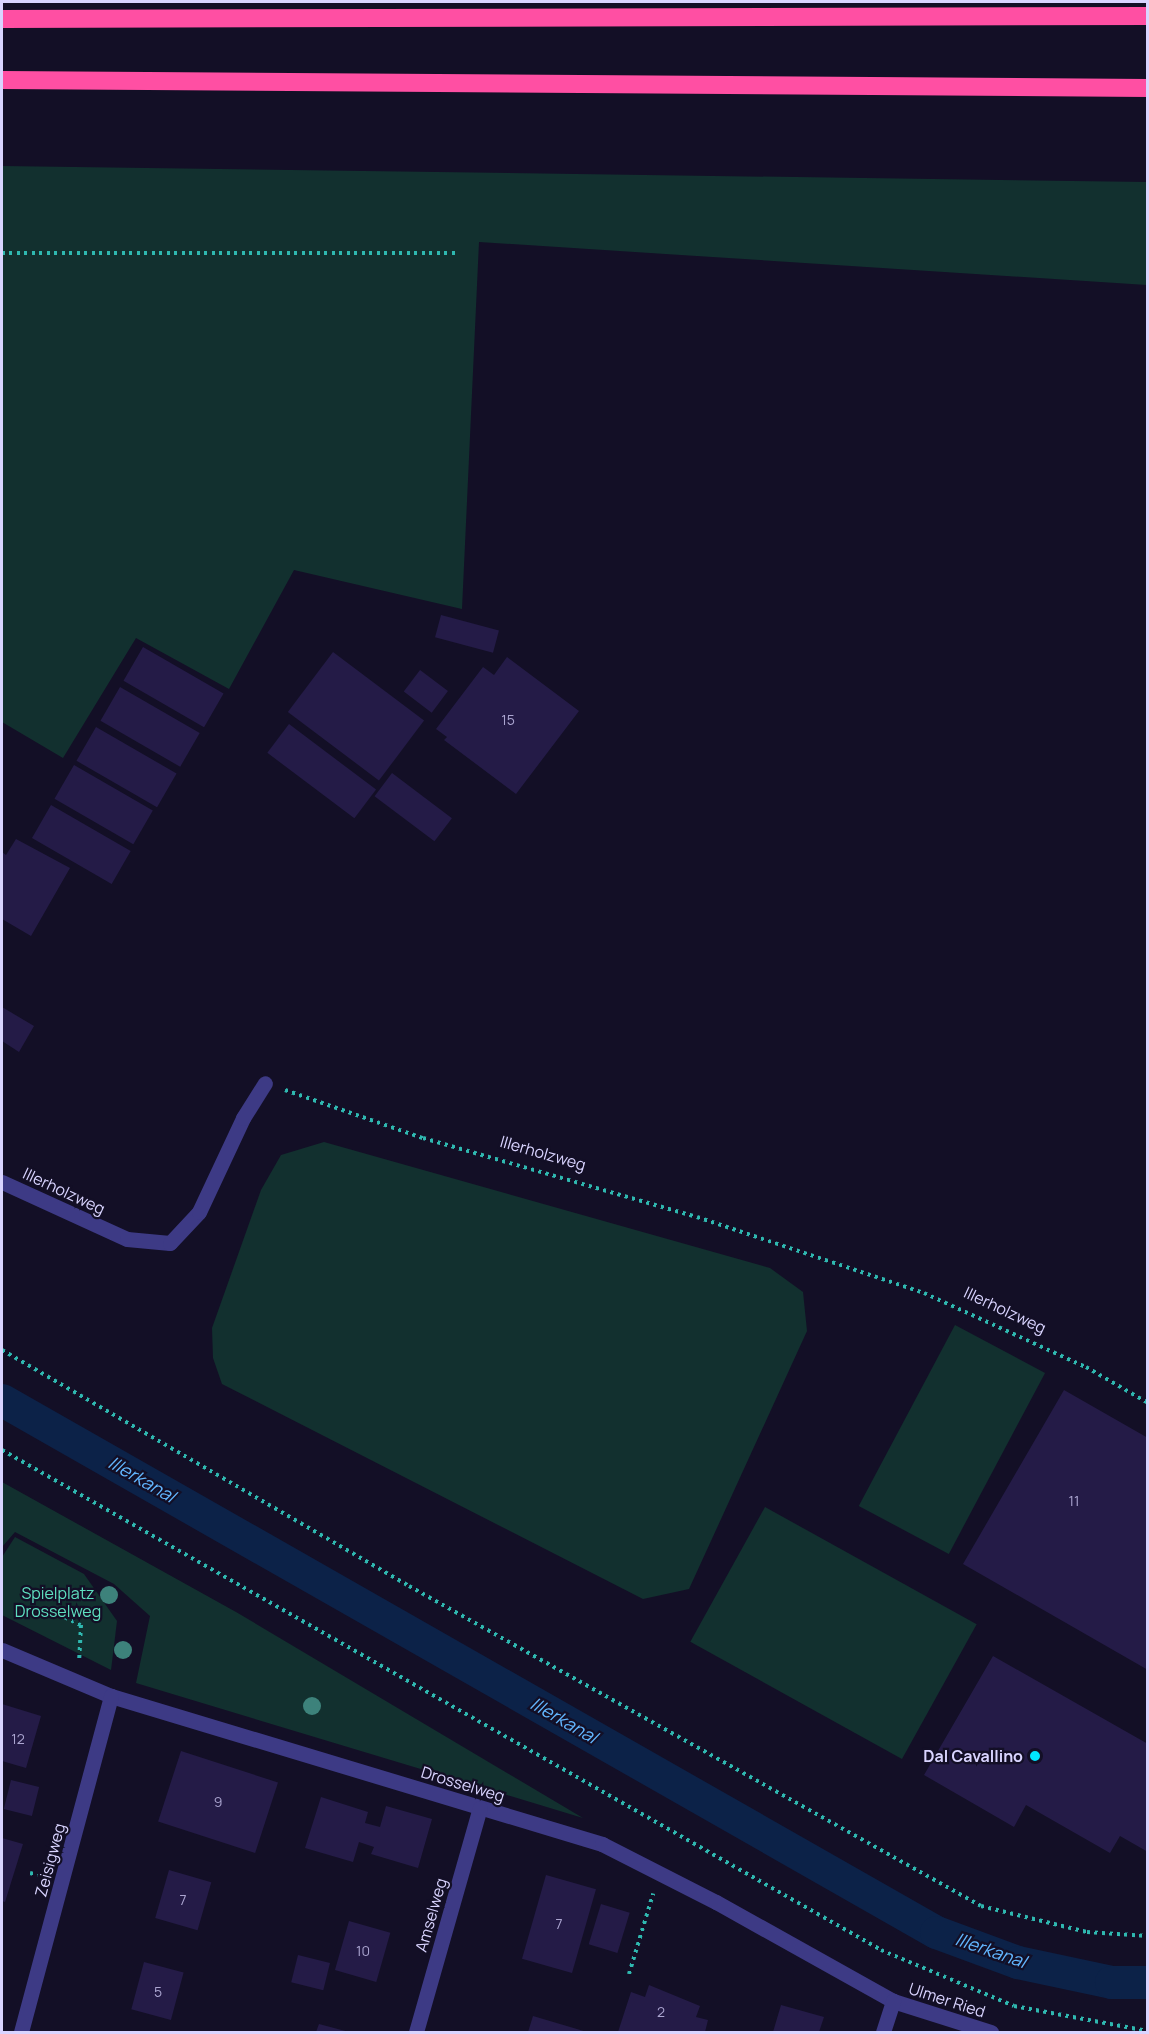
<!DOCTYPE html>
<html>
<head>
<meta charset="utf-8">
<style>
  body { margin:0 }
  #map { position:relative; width:1149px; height:2034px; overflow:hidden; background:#130f26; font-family:Manrope,sans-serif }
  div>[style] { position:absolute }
  .green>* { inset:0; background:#12302f; transform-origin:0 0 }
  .canal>* { height:33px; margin:-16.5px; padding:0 16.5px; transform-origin:16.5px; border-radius:16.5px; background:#0c2248 }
  .building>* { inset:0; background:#241b47; transform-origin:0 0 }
  .path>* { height:4px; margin-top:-2px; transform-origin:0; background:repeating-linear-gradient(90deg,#2fb8b0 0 3px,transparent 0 7.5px) }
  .minor>* { height:15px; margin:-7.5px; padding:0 7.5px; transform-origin:7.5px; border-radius:7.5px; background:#3d3a85 }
  .highway>* { height:18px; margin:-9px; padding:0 9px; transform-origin:9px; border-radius:9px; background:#ff4fa3 }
  .trees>* { width:18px; height:18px; margin:-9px; border-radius:50%; background:#3d827b }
  .dots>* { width:16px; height:16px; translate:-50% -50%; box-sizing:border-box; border:3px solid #130f26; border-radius:50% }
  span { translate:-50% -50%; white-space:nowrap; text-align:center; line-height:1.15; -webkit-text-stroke:4.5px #130f26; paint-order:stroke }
  .number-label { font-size:14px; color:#aca6d1 }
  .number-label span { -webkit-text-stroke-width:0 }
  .street-label { font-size:16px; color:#d9d4ff }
  .park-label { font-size:16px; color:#5fe0c0 }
  .poi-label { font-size:16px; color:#d9d4ff; font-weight:700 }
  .right { translate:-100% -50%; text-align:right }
  .water-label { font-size:18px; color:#62b6ff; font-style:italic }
  .frame { position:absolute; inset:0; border:3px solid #d9d4ff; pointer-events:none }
</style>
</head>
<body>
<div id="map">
  <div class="green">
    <i style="clip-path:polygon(2px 166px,1147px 182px,1147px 285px,479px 242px,462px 609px,294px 570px,229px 689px,136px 638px,63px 758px,2px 722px)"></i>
    <i style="clip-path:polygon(324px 1142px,770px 1268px,803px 1292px,807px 1331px,689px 1589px,643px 1599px,222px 1384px,213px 1358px,212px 1328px,261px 1190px,281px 1155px)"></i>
    <i style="left:955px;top:1325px;width:102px;height:205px;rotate:28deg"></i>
    <i style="clip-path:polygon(2px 1482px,236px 1612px,583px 1818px,136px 1683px,150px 1616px,114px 1584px,15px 1532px,2px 1547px)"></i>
    <i style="left:765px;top:1507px;width:242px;height:154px;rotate:29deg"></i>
    <i style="clip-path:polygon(15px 1537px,84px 1574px,117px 1621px,111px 1670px,2px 1615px,2px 1557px)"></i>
  </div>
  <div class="canal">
    <i style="left:2px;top:1400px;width:1075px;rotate:29.67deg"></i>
    <i style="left:936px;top:1932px;width:86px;rotate:20.3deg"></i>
    <i style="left:1017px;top:1962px;width:96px;rotate:12deg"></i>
    <i style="left:1111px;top:1982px;width:37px"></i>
  </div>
  <div class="building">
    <i style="left:441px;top:615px;width:60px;height:23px;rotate:15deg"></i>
    <i style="left:143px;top:647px;width:93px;height:39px;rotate:30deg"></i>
    <i style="left:333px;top:652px;width:114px;height:75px;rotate:37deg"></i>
    <i style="clip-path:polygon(507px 657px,579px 711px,516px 794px,444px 740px,447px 737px,436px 729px,483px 667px,494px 675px)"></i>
    <i style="left:420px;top:670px;width:35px;height:27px;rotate:37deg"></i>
    <i style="left:120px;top:687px;width:92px;height:39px;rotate:30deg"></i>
    <i style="left:289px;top:724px;width:109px;height:36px;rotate:37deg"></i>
    <i style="left:96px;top:727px;width:93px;height:39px;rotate:30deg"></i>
    <i style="left:74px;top:765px;width:91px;height:39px;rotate:30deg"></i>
    <i style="left:392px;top:773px;width:75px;height:29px;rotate:37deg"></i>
    <i style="left:51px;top:805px;width:92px;height:38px;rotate:30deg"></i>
    <i style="clip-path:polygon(16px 839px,70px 868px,31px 936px,2px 919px,2px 852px,6px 855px)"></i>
    <i style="clip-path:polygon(2px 1007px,34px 1026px,19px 1052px,2px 1041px)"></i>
    <i style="clip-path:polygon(1064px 1390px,1148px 1438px,1148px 1670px,963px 1564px)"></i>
    <i style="clip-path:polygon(993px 1656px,1148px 1744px,1148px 1852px,1120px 1836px,1110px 1853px,1026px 1805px,1014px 1827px,924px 1775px)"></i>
    <i style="clip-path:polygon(2px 1704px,41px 1716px,26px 1768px,2px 1761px)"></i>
    <i style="left:181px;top:1751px;width:102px;height:74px;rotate:18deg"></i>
    <i style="left:11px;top:1780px;width:29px;height:30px;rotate:14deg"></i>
    <i style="clip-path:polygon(321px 1797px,368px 1812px,365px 1823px,380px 1827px,386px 1806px,432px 1819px,418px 1868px,371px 1854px,374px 1847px,359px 1842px,353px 1862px,305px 1848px)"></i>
    <i style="clip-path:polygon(2px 1838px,23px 1844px,5px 1902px,2px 1901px)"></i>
    <i style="left:169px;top:1870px;width:44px;height:50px;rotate:16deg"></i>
    <i style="left:546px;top:1875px;width:52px;height:87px;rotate:16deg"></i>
    <i style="left:601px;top:1904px;width:30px;height:42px;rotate:17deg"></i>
    <i style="left:349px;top:1921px;width:43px;height:51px;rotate:16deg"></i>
    <i style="left:298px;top:1955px;width:33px;height:28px;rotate:14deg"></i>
    <i style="left:144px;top:1962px;width:41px;height:49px;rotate:15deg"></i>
    <i style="clip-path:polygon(649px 1985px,700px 2006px,696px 2017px,708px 2020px,705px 2032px,618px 2032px,631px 1992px,645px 1997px)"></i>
    <i style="clip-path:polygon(781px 2005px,824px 2017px,819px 2032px,773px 2032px)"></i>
    <i style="clip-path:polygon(533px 2016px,587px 2032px,528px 2032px)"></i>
    <i style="clip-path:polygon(319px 2024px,349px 2032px,316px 2032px)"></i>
  </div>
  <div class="path">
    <i style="left:2px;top:253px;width:454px"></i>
    <i style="left:285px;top:1090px;width:146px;rotate:19.2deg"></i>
    <i style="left:423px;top:1138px;width:285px;rotate:16.1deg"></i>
    <i style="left:697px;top:1217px;width:239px;rotate:18.5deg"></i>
    <i style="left:924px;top:1293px;width:178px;rotate:24.6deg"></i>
    <i style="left:1086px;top:1367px;width:72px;rotate:30.1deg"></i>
    <i style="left:2px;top:1350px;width:470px;rotate:30.1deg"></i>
    <i style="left:409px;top:1586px;width:655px;rotate:29.22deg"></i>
    <i style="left:981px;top:1906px;width:109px;rotate:13.8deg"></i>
    <i style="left:1087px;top:1932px;width:61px;rotate:3.8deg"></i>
    <i style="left:2px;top:1450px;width:1011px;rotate:29.63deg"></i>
    <i style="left:881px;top:1950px;width:144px;rotate:22.8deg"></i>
    <i style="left:1014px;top:2006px;width:136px;rotate:10.6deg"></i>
    <i style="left:58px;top:1614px;width:25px;rotate:26deg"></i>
    <i style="left:81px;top:1625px;width:34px;rotate:93deg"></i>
    <i style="left:30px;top:1873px;width:8px;rotate:14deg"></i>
    <i style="left:629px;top:1974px;width:84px;rotate:-73.3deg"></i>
  </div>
  <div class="minor">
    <i style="left:2px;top:1182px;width:137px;rotate:24.5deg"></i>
    <i style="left:127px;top:1239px;width:43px;rotate:5.3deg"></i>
    <i style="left:170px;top:1243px;width:42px;rotate:-46.9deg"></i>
    <i style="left:199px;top:1212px;width:104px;rotate:-64.9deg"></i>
    <i style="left:243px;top:1118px;width:41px;rotate:-57.8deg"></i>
    <i style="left:2px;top:1650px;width:118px;rotate:22.9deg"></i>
    <i style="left:111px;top:1696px;width:513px;rotate:16.77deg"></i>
    <i style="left:602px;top:1844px;width:128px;rotate:27deg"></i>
    <i style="left:716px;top:1902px;width:203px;rotate:29.2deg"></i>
    <i style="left:893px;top:2001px;width:103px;rotate:17.6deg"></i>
    <i style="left:21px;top:2032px;width:348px;rotate:-75deg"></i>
    <i style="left:416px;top:2032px;width:233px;rotate:-74.1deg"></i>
    <i style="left:883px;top:2032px;width:33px;rotate:-72deg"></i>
  </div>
  <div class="highway">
    <i style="left:2px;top:19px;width:1146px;rotate:-0.15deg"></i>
    <i style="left:2px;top:80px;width:1146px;rotate:0.4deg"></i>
  </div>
  <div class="trees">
    <i style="left:109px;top:1595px"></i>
    <i style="left:123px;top:1650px"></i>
    <i style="left:312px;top:1706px"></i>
  </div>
  <div class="dots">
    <i style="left:1035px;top:1756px;background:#00e5ff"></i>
  </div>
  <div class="number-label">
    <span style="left:508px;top:720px">15</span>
    <span style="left:1074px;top:1501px">11</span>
    <span style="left:18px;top:1739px">12</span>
    <span style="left:218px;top:1802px">9</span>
    <span style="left:183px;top:1900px">7</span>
    <span style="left:559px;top:1924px">7</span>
    <span style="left:363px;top:1951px">10</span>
    <span style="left:158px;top:1992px">5</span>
    <span style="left:661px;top:2012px">2</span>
  </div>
  <div class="street-label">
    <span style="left:543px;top:1153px;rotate:16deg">Illerholzweg</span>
    <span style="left:64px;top:1191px;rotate:25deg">Illerholzweg</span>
    <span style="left:1005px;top:1310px;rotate:25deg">Illerholzweg</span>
    <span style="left:463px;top:1784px;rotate:17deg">Drosselweg</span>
    <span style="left:50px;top:1860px;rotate:-75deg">Zeisigweg</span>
    <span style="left:431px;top:1915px;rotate:-74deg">Amselweg</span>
    <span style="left:947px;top:2000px;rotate:18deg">Ulmer Ried</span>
  </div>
  <div class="park-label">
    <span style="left:58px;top:1602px">Spielplatz<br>Drosselweg</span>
  </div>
  <div class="poi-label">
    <span class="right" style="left:1023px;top:1756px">Dal Cavallino</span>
  </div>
  <div class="water-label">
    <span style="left:142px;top:1479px;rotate:30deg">Illerkanal</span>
    <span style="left:564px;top:1720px;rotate:30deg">Illerkanal</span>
    <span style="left:991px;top:1950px;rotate:19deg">Illerkanal</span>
  </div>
  <div class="frame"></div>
</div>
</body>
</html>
